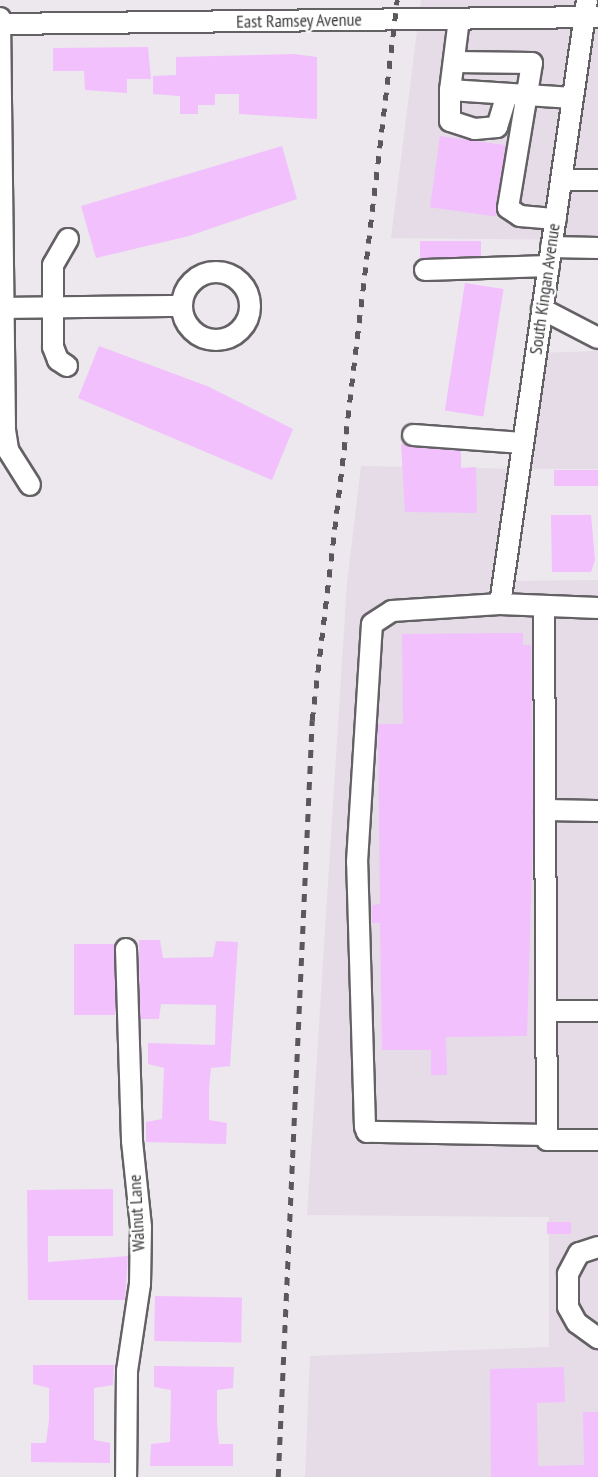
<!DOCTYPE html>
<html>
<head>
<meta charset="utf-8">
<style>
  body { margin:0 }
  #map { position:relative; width:598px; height:1477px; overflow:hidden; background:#ece8ed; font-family:"PT Sans Narrow",sans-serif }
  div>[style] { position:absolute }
  .built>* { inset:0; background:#e5dce7 }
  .building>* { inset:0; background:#f2c0fd; transform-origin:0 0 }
  .roads { filter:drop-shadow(2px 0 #646165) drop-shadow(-2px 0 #646165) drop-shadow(0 2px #646165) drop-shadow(0 -2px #646165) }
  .minor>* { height:20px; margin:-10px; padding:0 10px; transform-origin:10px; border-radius:10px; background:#fff }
  .minor>.ring { margin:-10px; padding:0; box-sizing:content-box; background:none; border:20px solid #fff; border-radius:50% }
  .rail>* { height:4.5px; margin-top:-2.25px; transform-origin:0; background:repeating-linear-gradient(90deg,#5a585a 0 8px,transparent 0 16px) }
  span { translate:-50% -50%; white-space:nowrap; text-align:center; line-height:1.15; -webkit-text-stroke:4.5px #fff; paint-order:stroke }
  .street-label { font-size:18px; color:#3c3a3c }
</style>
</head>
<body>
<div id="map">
  <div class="built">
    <i style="clip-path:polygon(421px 0,598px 0,598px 240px,391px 238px)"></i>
    <i style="clip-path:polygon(598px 351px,598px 469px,519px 469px,503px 581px,598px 580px,598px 1477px,305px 1477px,310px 1356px,549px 1347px,549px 1217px,307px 1215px,347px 583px,361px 466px,519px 469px,536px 353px)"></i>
  </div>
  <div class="building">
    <i style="clip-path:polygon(148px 47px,151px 79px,127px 79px,127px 93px,85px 90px,84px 71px,53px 71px,53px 48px)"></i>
    <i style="clip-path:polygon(294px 54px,317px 57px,317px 119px,239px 114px,239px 94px,215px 94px,215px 105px,198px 105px,198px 114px,180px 114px,180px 96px,153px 94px,153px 76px,176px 75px,176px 57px)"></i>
    <i style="left:440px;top:136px;width:67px;height:72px;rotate:8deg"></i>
    <i style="clip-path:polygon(282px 146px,297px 199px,189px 236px,96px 258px,81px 206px)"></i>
    <i style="left:420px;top:241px;width:61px;height:17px"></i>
    <i style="left:465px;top:283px;width:39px;height:129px;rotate:9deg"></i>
    <i style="clip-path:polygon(99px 346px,207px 386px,293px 429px,272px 480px,78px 398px)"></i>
    <i style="clip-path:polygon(401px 444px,461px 451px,461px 468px,476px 467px,477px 513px,405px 512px)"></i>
    <i style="left:554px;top:470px;width:44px;height:16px"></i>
    <i style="clip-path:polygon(551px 515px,591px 515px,595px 560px,591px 572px,552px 572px)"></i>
    <i style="clip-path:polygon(523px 633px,523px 645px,531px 645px,533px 831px,527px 1036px,446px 1037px,447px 1075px,431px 1075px,431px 1050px,382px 1050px,380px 923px,372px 923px,372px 905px,380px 904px,378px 724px,403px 724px,402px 634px)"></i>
    <i style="clip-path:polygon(139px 940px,160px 940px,163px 958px,213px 957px,216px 941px,238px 942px,230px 1066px,211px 1068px,209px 1089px,209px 1120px,227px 1123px,226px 1144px,146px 1142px,146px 1122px,162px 1119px,164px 1068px,148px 1064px,148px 1043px,215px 1045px,216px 1005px,161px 1004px,159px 1019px,140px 1019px)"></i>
    <i style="left:74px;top:944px;width:41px;height:71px"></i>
    <i style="clip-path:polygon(113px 1189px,113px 1236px,48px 1236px,48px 1262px,128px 1256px,125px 1300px,28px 1300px,27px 1190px)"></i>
    <i style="left:547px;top:1222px;width:24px;height:12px"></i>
    <i style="left:155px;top:1296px;width:87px;height:45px;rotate:1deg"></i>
    <i style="clip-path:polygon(33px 1365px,114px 1365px,113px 1385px,94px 1388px,94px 1440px,110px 1443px,110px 1463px,31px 1462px,31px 1443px,46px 1443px,49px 1420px,49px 1388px,33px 1384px)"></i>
    <i style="clip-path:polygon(154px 1366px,234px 1367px,233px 1388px,217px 1390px,217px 1423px,219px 1444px,233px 1444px,233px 1466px,150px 1466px,151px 1444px,170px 1442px,171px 1390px,154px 1387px)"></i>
    <i style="clip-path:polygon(564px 1367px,565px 1402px,537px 1403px,538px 1466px,584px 1465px,583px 1412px,598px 1412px,598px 1477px,491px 1477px,490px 1369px)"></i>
  </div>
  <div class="roads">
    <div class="minor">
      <i style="left:0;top:18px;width:412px;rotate:89.3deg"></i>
      <i style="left:5px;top:430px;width:20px;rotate:81deg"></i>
      <i style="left:8px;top:450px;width:41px;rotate:57.8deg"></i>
      <i style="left:459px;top:19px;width:72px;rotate:97.2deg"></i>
      <i style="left:450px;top:90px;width:123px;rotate:3.7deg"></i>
      <i style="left:0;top:24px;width:597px;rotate:-0.67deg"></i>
      <i style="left:455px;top:62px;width:77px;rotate:0.7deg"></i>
      <i style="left:532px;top:63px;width:147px;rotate:99.4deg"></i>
      <i style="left:508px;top:208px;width:14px;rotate:34deg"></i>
      <i style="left:520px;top:216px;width:36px;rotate:5deg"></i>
      <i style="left:450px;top:90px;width:31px;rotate:90deg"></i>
      <i style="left:450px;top:121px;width:26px;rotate:18deg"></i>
      <i style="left:475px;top:129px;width:22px;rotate:-5deg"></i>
      <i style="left:497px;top:127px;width:34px;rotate:-73deg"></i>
      <i style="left:561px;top:180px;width:37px"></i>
      <i style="left:551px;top:247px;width:47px;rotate:1.2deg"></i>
      <i style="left:425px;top:270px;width:124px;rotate:-1.8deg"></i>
      <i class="ring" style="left:182px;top:272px;width:48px;height:48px"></i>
      <i style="left:5px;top:308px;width:176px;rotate:-0.7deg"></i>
      <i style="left:542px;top:309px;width:63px;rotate:27.4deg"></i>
      <i style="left:67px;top:366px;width:11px;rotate:-146deg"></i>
      <i style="left:58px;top:360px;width:14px;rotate:-111deg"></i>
      <i style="left:53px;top:347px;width:82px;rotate:-90deg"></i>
      <i style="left:53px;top:265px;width:30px;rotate:-60deg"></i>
      <i style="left:413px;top:435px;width:110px;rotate:4.2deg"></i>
      <i style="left:500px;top:604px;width:610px;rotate:-81.8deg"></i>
      <i style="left:544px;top:608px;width:532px;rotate:89.68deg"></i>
      <i style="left:547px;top:1140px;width:51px"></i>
      <i style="left:545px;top:810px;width:53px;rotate:1.1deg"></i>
      <i style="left:126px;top:949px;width:192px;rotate:88.2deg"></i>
      <i style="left:132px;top:1141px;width:86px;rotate:84deg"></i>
      <i style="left:141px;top:1227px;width:57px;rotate:91deg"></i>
      <i style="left:140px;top:1284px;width:88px;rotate:98.5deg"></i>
      <i style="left:127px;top:1371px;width:106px;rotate:90.5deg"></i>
      <i style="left:546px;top:1011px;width:52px"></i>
      <i style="left:547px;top:1135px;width:180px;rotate:-179deg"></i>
      <i style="left:367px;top:1132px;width:5px;rotate:-112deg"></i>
      <i style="left:365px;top:1127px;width:265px;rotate:-91.7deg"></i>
      <i style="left:357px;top:862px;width:238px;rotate:-86.4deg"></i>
      <i style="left:372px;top:624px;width:24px;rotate:-33deg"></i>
      <i style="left:392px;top:611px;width:108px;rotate:-3.7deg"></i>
      <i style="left:500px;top:604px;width:98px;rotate:2.3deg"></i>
      <i style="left:598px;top:1247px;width:20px;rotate:162deg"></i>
      <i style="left:579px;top:1253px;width:24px;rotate:118deg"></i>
      <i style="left:568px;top:1274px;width:33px;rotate:90deg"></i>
      <i style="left:568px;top:1307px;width:18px;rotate:61deg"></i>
      <i style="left:577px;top:1323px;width:26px;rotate:36deg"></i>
    </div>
  </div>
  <div class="rail">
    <i style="left:278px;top:1477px;width:758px;rotate:-87.43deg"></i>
    <i style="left:312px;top:720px;width:725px;rotate:-83.27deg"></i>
  </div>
  <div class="street-label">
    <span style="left:299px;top:21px;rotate:-1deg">East Ramsey Avenue</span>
    <span style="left:545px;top:289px;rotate:-82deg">South Kingan Avenue</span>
    <span style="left:137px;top:1213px;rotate:-93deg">Walnut Lane</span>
  </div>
</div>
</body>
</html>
